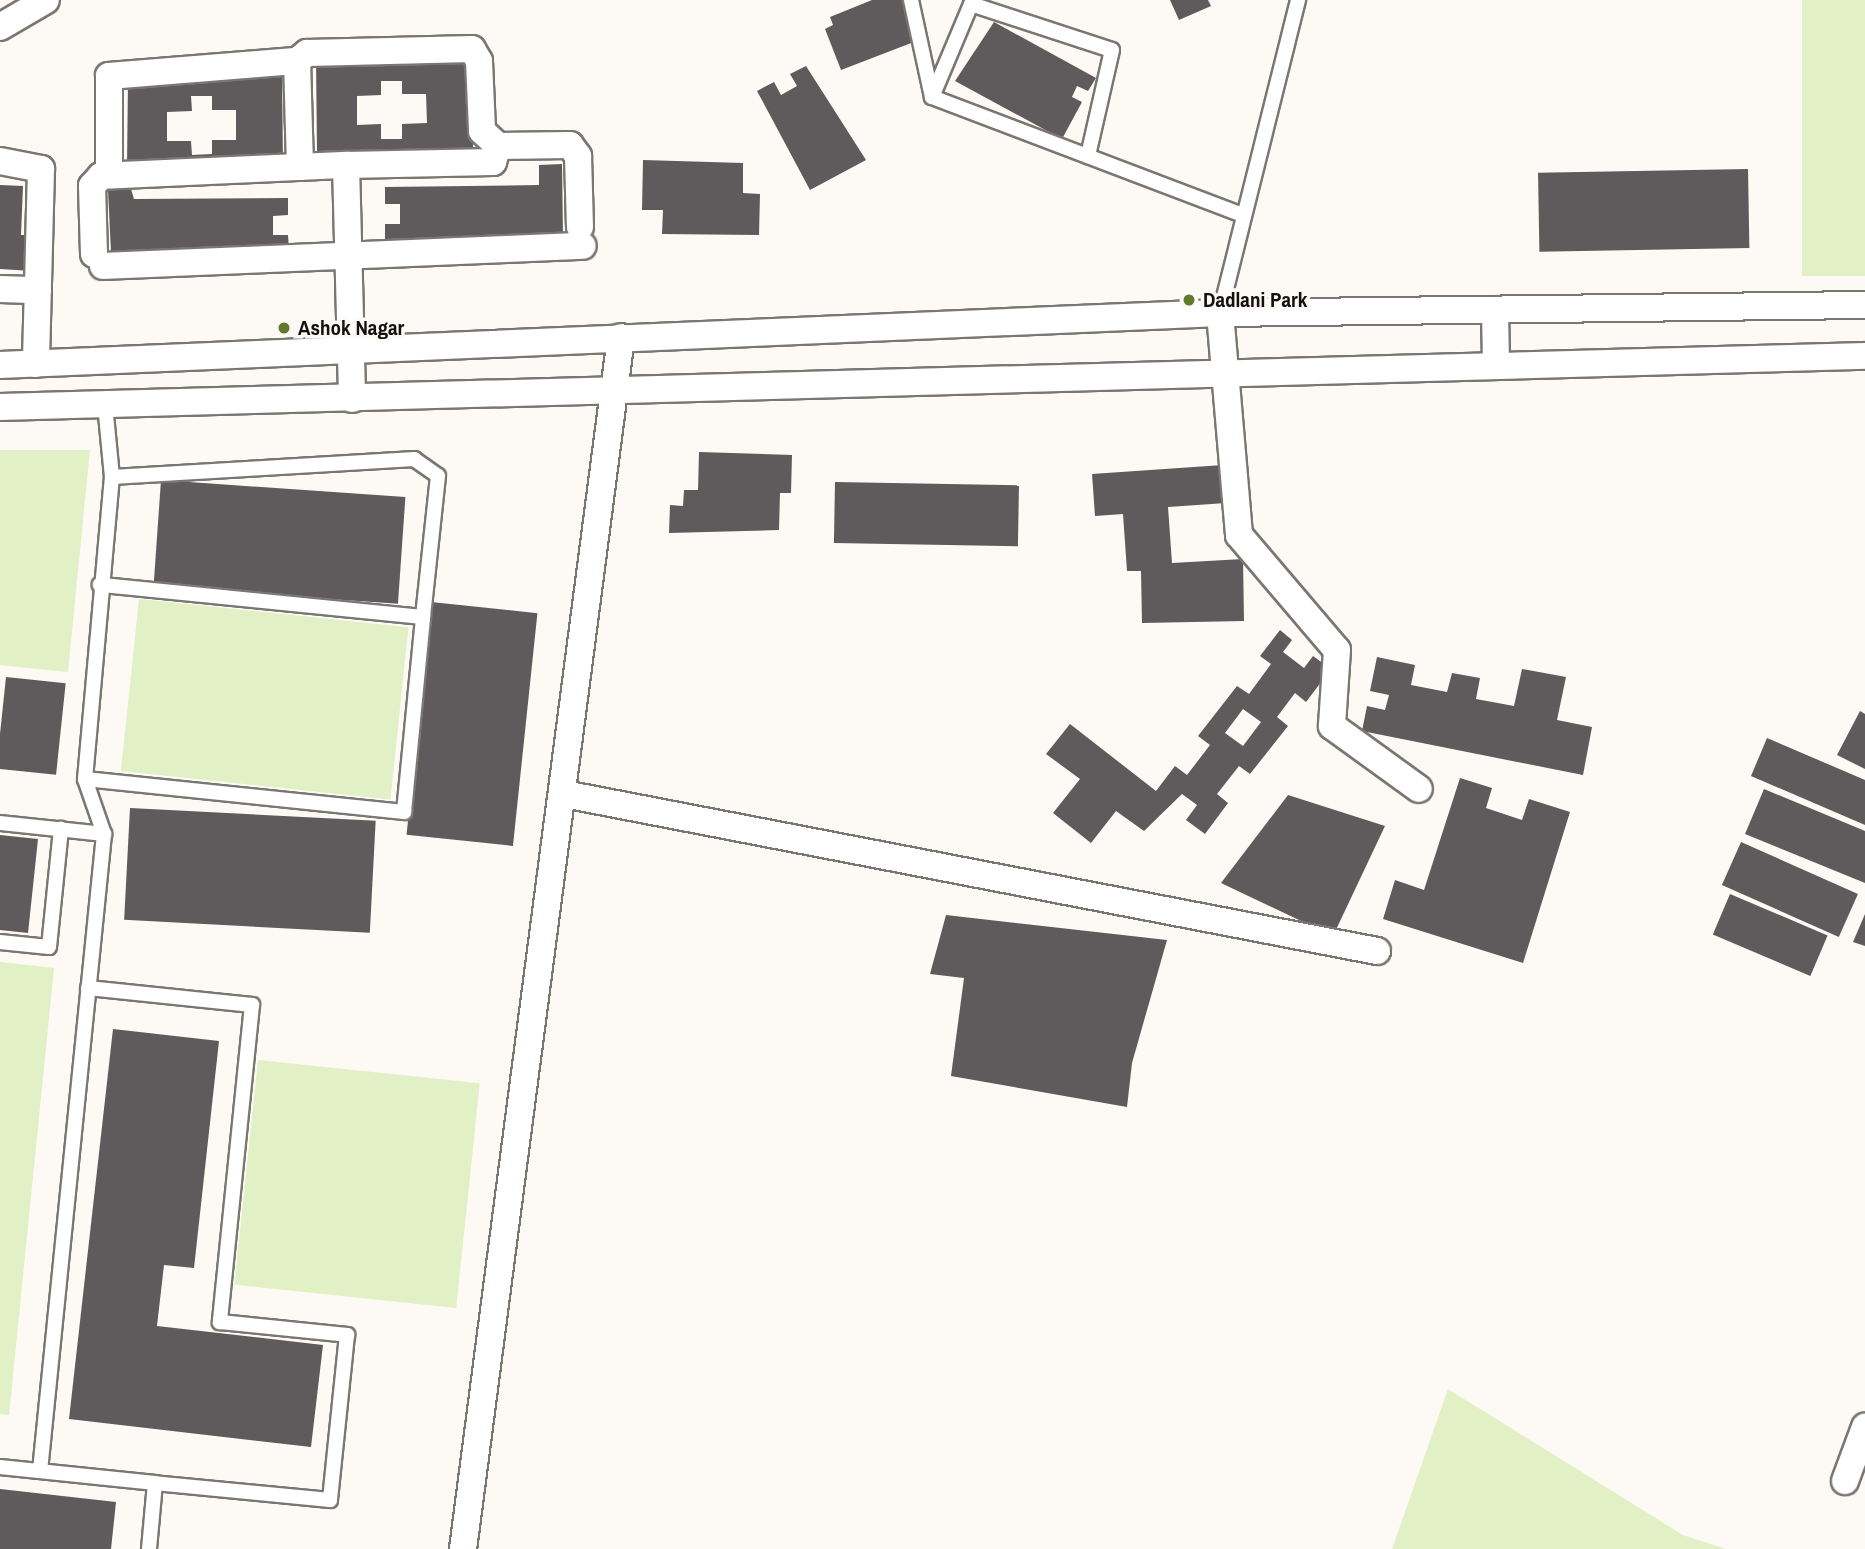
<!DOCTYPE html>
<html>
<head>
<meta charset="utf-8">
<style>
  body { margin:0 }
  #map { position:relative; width:1865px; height:1549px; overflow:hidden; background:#fdf9f5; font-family:"Archivo Narrow",sans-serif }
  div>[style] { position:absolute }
  .green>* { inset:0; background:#e2f0c5; transform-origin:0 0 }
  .building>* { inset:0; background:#5f5a5c; transform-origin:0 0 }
  .roads { filter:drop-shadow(2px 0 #7a7773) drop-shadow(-2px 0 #7a7773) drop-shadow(0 2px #7a7773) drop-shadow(0 -2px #7a7773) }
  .service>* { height:14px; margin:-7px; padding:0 7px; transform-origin:7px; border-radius:7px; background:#fff }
  .minor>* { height:26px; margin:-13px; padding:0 13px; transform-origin:13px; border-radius:13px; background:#fff }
  .dots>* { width:19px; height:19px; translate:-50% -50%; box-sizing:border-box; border:4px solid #fdf9f5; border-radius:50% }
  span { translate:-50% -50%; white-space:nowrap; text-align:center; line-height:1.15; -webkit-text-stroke:7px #fdf9f5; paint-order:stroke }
  .poi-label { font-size:21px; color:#121110; font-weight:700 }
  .left { translate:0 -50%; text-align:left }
</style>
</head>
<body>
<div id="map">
  <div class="green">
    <i style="left:1802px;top:0;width:63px;height:276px"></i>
    <i style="clip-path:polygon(0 450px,90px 450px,68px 672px,0 665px)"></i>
    <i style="left:139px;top:599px;width:271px;height:173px;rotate:6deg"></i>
    <i style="clip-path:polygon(0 962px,54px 968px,9px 1415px,0 1414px)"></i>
    <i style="left:258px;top:1060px;width:223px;height:226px;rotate:6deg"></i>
    <i style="clip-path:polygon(1448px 1389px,1683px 1535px,1726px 1549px,1392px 1549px)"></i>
  </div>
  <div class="building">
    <i style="clip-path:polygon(872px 0,903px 0,919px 40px,841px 70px,825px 29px,833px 25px,830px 17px)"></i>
    <i style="clip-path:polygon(1170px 0,1208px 0,1211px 6px,1179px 20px)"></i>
    <i style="clip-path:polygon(994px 22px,1096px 78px,1088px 91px,1077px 86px,1072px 97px,1082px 102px,1062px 139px,955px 81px)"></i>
    <i style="clip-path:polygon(evenodd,472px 56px,473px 149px,317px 151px,316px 58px,472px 56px,381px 81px,402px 81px,402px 94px,426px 94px,427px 123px,402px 124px,402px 139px,381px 139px,381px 124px,357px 125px,357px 96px,381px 95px,381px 81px)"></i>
    <i style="clip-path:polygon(806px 66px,866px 160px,810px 190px,757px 91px,774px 82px,781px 95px,797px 86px,790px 74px)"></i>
    <i style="clip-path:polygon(evenodd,282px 72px,283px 165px,127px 167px,128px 78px,282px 72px,191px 96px,212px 96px,212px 110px,236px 110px,236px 140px,212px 140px,212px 154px,192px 155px,191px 141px,167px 141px,167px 112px,192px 111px,191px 96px)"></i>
    <i style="clip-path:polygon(643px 160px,743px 163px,743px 193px,760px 194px,759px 235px,662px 234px,663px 210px,642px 210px)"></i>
    <i style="clip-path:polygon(562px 164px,563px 237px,385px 239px,385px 224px,400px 224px,400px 204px,385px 204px,385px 187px,539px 185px,539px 165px)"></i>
    <i style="left:1748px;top:169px;width:79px;height:210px;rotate:89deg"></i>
    <i style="clip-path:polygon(0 185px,23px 186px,21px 235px,33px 235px,32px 271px,0 269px)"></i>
    <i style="clip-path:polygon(131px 189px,134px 199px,288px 198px,288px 215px,273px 216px,273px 235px,288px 235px,289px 250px,111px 252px,108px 190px)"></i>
    <i style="clip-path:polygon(699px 452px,792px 455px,791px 493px,780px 493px,779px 530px,669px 533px,670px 505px,683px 506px,684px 490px,698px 490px)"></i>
    <i style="clip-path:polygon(1223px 465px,1226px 503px,1168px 507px,1172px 563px,1243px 559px,1244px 621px,1142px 623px,1141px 571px,1127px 571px,1123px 514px,1095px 516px,1092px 474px)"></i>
    <i style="left:161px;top:480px;width:245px;height:107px;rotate:4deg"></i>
    <i style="left:835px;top:482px;width:184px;height:61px;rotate:1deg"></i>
    <i style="left:431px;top:602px;width:107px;height:234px;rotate:6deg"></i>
    <i style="clip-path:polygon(evenodd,1280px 630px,1292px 640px,1283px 652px,1304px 668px,1313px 656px,1331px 669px,1306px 702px,1295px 693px,1277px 717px,1288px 726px,1250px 774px,1239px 766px,1217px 794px,1228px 803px,1205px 834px,1186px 820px,1197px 805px,1182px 794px,1144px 831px,1116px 811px,1091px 843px,1053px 813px,1080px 779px,1046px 754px,1070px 724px,1156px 791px,1175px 766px,1187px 775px,1210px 745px,1198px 736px,1237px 686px,1249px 694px,1271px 664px,1260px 656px,1280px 630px,1243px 709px,1261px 722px,1243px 746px,1225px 733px,1243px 709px)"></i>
    <i style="clip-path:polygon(1377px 657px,1415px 665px,1411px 685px,1447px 692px,1452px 673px,1480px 678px,1476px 699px,1514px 706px,1522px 669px,1566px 677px,1557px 720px,1592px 727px,1583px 775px,1362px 731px,1367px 706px,1385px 710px,1389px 695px,1370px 691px)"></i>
    <i style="left:6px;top:677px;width:60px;height:92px;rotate:6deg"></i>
    <i style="clip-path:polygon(1860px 711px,1865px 714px,1865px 769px,1837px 755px)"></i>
    <i style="clip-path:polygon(1767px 738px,1865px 780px,1865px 825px,1751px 776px)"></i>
    <i style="clip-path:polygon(1460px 778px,1492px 788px,1486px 808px,1522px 820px,1529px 799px,1570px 812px,1523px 963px,1383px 919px,1395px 880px,1424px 890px)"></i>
    <i style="clip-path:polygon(1764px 789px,1865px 831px,1865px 883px,1745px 834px)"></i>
    <i style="clip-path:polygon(1288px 795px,1385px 826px,1333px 936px,1221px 883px)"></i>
    <i style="left:130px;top:808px;width:246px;height:112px;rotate:3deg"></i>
    <i style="clip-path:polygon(0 835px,38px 839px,28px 933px,0 930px)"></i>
    <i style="left:1741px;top:842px;width:128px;height:47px;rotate:24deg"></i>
    <i style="left:1730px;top:894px;width:106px;height:44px;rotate:23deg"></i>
    <i style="clip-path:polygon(1865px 914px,1865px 946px,1853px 942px)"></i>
    <i style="clip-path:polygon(946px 915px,1167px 940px,1132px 1063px,1127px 1107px,951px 1076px,964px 978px,930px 974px)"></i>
    <i style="clip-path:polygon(113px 1029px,219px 1041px,194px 1268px,164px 1265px,157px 1326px,323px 1345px,311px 1447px,69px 1419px)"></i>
    <i style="clip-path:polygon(0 1489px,116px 1502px,111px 1549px,0 1549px)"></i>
  </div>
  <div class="roads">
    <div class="service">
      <i style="left:911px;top:0;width:99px;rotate:77.8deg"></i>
      <i style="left:932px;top:97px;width:333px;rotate:20.8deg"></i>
      <i style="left:932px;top:97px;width:101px;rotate:-67.2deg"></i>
      <i style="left:971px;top:4px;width:148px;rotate:18.1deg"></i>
      <i style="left:1112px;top:50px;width:109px;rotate:102.8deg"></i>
      <i style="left:1220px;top:313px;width:323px;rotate:-76deg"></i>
      <i style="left:112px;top:477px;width:303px;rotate:-3.4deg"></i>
      <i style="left:414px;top:459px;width:29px;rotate:35deg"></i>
      <i style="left:438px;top:476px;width:142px;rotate:96.1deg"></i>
      <i style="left:85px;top:779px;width:321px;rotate:5.9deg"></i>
      <i style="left:404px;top:812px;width:196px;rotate:-84.4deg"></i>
      <i style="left:423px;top:617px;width:325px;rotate:-174.3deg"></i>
      <i style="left:0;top:823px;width:105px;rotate:6deg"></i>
      <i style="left:0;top:942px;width:49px;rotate:5.8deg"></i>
      <i style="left:49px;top:947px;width:119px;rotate:-84.2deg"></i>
      <i style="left:88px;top:988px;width:165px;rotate:5.9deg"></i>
      <i style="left:252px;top:1005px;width:319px;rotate:95.8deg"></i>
      <i style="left:220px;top:1322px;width:128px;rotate:5.8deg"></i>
      <i style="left:347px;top:1335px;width:166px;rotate:95.9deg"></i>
      <i style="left:330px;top:1500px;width:176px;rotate:-174.5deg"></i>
      <i style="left:0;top:1467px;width:156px;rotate:5.9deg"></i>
      <i style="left:155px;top:1483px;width:66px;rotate:95.2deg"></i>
      <i style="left:40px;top:1471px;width:640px;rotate:-84.26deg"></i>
      <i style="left:104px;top:834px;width:58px;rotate:-109.1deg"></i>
      <i style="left:85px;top:779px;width:303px;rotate:-84.9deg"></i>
      <i style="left:112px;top:477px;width:73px;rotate:-95.5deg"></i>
    </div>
    <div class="minor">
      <i style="left:0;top:27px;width:53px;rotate:-30.4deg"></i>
      <i style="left:0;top:161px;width:42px;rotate:11deg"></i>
      <i style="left:41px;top:169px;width:195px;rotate:91.5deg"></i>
      <i style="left:346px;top:165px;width:147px;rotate:-1.2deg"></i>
      <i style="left:493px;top:162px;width:17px;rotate:-73deg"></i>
      <i style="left:498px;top:146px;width:72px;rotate:-0.8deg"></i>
      <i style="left:570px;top:145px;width:14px;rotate:54deg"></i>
      <i style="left:578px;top:156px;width:71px;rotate:88.4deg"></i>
      <i style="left:300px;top:167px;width:106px;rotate:-91.6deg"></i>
      <i style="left:297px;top:61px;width:13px;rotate:-39deg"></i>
      <i style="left:307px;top:53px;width:165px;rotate:-1.4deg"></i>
      <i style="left:472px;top:49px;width:14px;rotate:60deg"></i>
      <i style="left:479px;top:61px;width:70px;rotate:87.5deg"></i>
      <i style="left:482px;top:131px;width:22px;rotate:43deg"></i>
      <i style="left:109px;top:175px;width:99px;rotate:-90deg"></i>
      <i style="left:109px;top:76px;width:189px;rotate:-4.6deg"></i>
      <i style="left:94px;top:254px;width:68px;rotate:-91.7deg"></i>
      <i style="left:92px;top:186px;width:13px;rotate:-48deg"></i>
      <i style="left:101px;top:176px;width:245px;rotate:-2.6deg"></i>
      <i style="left:346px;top:165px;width:234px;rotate:88.5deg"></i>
      <i style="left:103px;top:266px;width:480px;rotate:-2.4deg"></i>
      <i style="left:0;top:289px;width:38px;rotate:2deg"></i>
      <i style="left:1495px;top:310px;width:53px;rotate:88.9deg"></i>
      <i style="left:1220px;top:313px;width:223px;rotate:85.1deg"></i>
      <i style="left:1239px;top:535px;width:151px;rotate:49.6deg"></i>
      <i style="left:1337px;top:650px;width:76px;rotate:93.8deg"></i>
      <i style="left:1332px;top:726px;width:107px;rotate:35.9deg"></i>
      <i style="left:0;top:365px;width:1221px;rotate:-2.44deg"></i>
      <i style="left:1220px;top:313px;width:645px;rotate:-0.71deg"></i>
      <i style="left:0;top:407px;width:1866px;rotate:-1.57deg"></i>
      <i style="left:564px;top:794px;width:828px;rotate:10.93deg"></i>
      <i style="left:1845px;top:1481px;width:58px;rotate:-69.7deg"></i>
      <i style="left:463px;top:1549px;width:1222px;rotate:-82.57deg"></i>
    </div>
  </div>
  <div class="dots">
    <i style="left:1189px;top:300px;background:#607a2d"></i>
    <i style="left:284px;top:328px;background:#607a2d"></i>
  </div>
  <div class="poi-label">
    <span class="left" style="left:1203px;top:300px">Dadlani Park</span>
    <span class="left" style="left:298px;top:328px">Ashok Nagar</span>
  </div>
</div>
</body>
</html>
